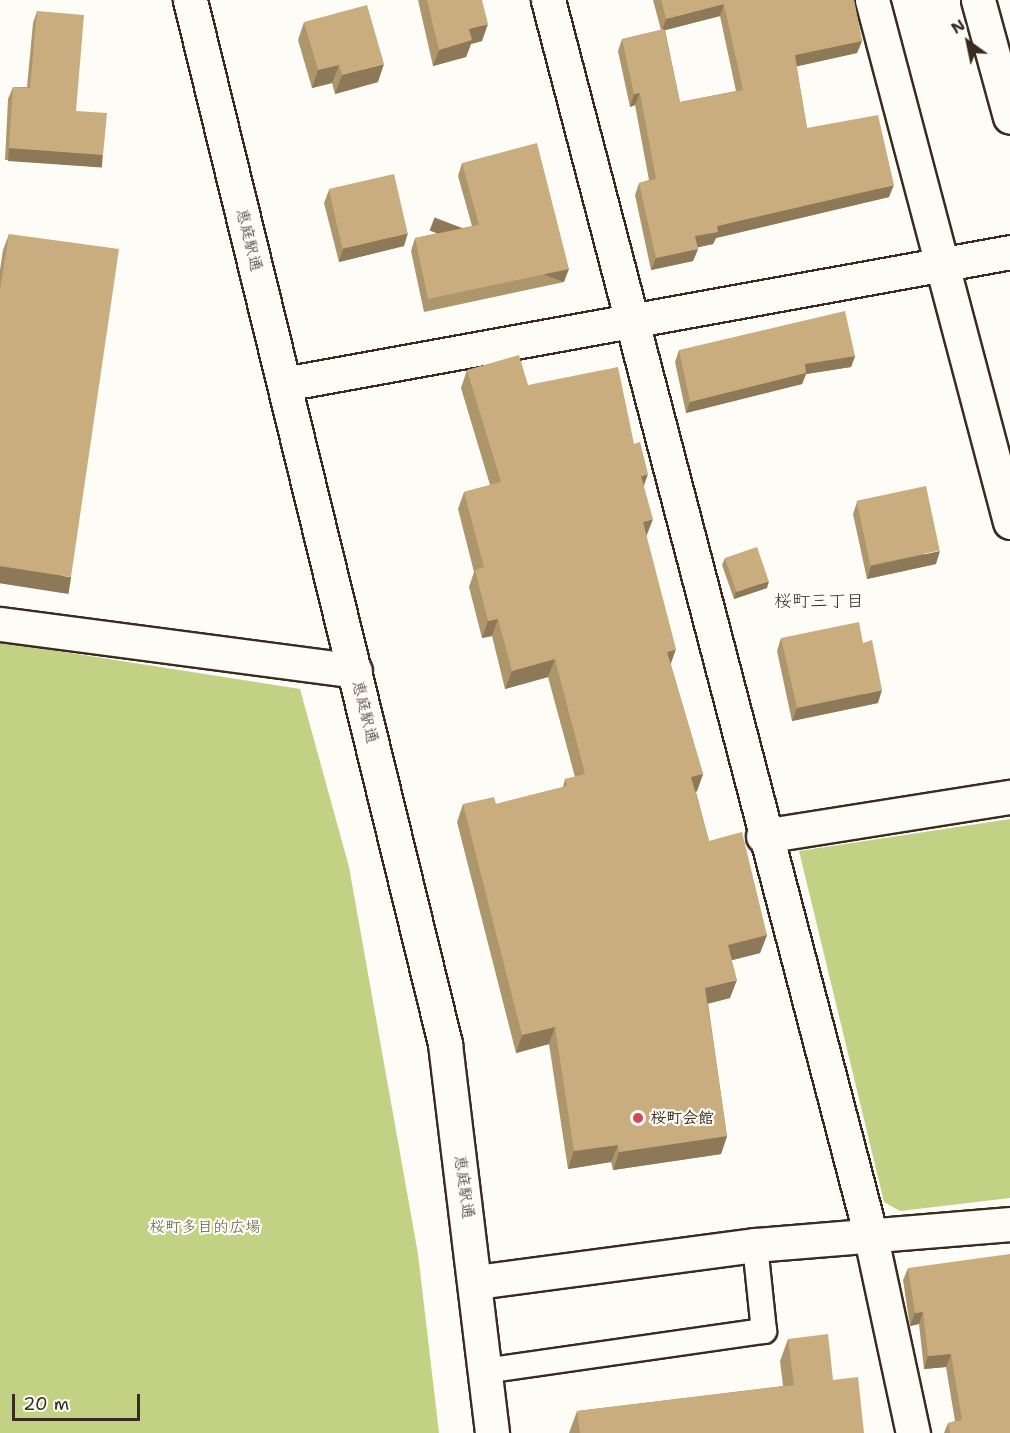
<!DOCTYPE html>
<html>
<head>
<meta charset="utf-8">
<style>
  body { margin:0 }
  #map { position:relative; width:1010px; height:1433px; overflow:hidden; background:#fdfcf7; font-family:"Shantell Sans","Klee One",sans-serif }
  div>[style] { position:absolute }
  .green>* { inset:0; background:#c3d185 }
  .roads { filter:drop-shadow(2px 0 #3b2a1e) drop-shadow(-2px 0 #3b2a1e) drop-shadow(0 2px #3b2a1e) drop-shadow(0 -2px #3b2a1e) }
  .lane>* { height:24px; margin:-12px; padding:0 12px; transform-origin:12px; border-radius:12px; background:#fdfcf7 }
  .street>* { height:33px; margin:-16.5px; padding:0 16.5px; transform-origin:16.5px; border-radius:16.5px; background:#fdfcf7 }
  .secondary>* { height:33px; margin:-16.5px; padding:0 16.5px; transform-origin:16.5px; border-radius:16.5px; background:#fdfcf7 }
  .wall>* { inset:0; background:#ad956c }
  .shaded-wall>* { inset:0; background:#8d7958; transform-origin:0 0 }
  .building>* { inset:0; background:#c9ad7e; transform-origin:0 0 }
  .dots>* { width:16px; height:16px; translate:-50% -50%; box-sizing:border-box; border:3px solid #fdfcf7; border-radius:50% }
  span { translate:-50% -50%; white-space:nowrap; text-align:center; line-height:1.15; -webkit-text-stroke:4.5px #fdfcf7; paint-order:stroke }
  .street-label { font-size:16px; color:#3b2a1e }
  .poi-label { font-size:16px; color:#3b2a1e; font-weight:700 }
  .left { translate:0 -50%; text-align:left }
  .park-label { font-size:16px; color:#645c3d }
  .neighbourhood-label { font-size:18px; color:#3b2a1e }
  .north { position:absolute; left:938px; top:12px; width:60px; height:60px; -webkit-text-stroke:4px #fdfcf7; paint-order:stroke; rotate:327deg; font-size:16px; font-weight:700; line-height:24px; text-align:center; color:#3b2a1e }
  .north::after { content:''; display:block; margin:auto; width:21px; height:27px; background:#3b2a1e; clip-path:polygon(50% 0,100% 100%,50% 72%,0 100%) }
  .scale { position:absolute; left:12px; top:1394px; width:128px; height:27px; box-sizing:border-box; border:3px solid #3b2a1e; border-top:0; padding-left:8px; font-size:18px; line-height:21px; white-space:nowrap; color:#3b2a1e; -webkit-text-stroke:4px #fdfcf7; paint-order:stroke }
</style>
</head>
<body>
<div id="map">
  <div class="green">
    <i style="clip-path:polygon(0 642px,300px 689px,349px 867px,418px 1254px,439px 1433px,0 1433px)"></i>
    <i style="clip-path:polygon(1010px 819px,1010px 1198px,900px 1211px,884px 1202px,799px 851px)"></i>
  </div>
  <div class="roads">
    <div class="lane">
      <i style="left:485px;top:1371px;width:282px;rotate:-8.2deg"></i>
      <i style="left:764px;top:1331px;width:86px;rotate:-96deg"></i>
    </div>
    <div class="street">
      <i style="left:548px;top:0;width:1274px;rotate:75.36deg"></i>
      <i style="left:870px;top:1233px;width:205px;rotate:77.9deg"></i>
      <i style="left:872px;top:0;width:540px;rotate:75.19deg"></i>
      <i style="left:978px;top:0;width:121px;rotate:74.7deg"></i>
      <i style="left:0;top:624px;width:358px;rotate:7.5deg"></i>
      <i style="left:763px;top:836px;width:250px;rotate:-9deg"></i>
    </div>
    <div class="secondary">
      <i style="left:190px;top:0;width:1075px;rotate:76.27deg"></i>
      <i style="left:445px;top:1044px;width:392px;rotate:83.1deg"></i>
      <i style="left:284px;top:384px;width:738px;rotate:-10.3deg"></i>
      <i style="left:477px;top:1282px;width:280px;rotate:-7.6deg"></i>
      <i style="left:755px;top:1245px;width:256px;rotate:-4.7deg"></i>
    </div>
  </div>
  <div class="wall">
    <i style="clip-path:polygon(418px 0,482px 0,482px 41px,471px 44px,466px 57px,433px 66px)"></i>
    <i style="clip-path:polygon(evenodd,653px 0,854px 0,862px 41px,857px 53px,796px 66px,807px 128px,889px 197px,716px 238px,713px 244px,697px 247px,698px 249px,693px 261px,651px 270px,635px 195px,639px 183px,649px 180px,635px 105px,630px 107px,618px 51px,622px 39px,661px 30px,653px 0,720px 16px,736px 91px,680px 102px,665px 30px,720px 16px)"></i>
    <i style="clip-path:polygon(37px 11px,76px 111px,99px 167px,5px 160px,8px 99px,13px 87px,27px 87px,33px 23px)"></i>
    <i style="clip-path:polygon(304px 22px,378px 82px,335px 94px,332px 83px,312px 88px,298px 40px)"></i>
    <i style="clip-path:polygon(462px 163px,564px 282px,424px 312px,411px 251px,415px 238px,472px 226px,458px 176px)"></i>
    <i style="clip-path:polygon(329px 190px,404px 246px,339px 262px,324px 203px)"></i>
    <i style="clip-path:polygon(9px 234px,65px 593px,0 583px,0 270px,3px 250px)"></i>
    <i style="clip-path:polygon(679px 350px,855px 356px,851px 367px,806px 374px,802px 384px,686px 413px,675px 362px)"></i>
    <i style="clip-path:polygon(467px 370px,528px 385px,634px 444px,644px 486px,646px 536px,671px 665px,703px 774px,697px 791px,696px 792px,709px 841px,767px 935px,760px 953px,732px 960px,730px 998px,708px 1003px,727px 1136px,721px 1154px,613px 1170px,611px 1162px,568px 1169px,549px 1044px,516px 1053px,457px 822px,463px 804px,496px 804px,563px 787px,565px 779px,575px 777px,548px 677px,505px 689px,492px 636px,482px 638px,469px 587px,474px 572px,458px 509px,464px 492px,490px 485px,461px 388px)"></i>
    <i style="clip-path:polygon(857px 502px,936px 564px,867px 579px,853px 514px)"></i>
    <i style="clip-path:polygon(725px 558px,767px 588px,734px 599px,722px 565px)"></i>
    <i style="clip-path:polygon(781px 638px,878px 703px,792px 721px,777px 651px)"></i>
    <i style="clip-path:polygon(908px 1268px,1010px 1433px,944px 1433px,948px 1423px,955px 1421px,946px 1367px,924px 1369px,919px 1324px,910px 1326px,903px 1280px)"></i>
    <i style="clip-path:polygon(788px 1339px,833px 1380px,864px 1433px,569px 1433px,577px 1411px,783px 1386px,780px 1361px)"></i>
  </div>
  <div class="shaded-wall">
    <i style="clip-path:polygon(724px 4px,720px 16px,662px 31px,666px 19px)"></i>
    <i style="clip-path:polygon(488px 24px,482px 41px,471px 44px,466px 57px,433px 66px,439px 50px,469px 29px)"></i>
    <i style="clip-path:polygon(862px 41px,857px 53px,790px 68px,795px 55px)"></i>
    <i style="clip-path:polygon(384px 64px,378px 82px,335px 94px,342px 75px)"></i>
    <i style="clip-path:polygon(339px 65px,332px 83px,312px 88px,318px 70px)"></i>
    <i style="clip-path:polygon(640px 93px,635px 105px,630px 107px,634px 94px)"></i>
    <i style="left:9px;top:148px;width:94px;height:13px;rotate:4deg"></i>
    <i style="clip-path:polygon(894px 185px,889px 197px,716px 238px,713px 244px,691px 249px,695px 236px,717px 226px)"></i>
    <i style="clip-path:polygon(408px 233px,404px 246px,339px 262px,343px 249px)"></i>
    <i style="clip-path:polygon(698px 249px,693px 261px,651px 270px,656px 258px)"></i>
    <i style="left:569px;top:269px;width:14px;height:144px;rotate:111deg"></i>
    <i style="clip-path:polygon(855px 356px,851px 367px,806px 374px,802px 384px,686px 413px,690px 402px,805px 364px)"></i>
    <i style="clip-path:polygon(648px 474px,642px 491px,641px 476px)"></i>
    <i style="clip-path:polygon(653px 519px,646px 537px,643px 522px)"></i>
    <i style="clip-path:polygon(940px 551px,936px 564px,867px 579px,871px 566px)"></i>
    <i style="left:0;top:566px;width:72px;height:17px;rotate:9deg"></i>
    <i style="clip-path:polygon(769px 581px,767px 588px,734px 599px,736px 592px)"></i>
    <i style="clip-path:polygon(498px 619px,492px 636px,482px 638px,488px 621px)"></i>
    <i style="clip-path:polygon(676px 649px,670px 666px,667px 652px)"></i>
    <i style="clip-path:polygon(555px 659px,548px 677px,505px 689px,512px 671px)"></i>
    <i style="clip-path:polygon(882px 690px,878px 703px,792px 721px,797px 708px)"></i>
    <i style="clip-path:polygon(703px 774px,697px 791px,685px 795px,691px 777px)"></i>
    <i style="clip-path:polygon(767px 935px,760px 953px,721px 963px,728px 945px)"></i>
    <i style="clip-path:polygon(737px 980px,730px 998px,699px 1006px,705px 988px)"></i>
    <i style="clip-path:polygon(555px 1027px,549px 1044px,516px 1053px,522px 1035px)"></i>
    <i style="clip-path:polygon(727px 1136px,721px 1154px,613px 1170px,619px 1152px)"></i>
    <i style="clip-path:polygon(618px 1145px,611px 1162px,568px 1169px,574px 1151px)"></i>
    <i style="clip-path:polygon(923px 1312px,919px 1324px,910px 1326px,915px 1313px)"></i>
    <i style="clip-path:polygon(951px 1354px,946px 1367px,924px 1369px,928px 1356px)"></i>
  </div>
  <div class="building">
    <i style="clip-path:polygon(427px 0,482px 0,488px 24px,469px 29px,472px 40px,439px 50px)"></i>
    <i style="clip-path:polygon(661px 0,854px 0,862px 41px,795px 55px,807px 128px,878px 115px,894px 185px,717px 226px,718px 232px,695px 236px,698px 249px,656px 258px,639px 183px,656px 179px,640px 93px,634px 94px,622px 39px,664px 29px,680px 102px,743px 90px,724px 4px,666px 19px)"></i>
    <i style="clip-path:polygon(367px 5px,384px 64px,342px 75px,339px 65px,318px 70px,304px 22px)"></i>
    <i style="clip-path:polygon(37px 11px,84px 15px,76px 111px,107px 113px,103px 155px,9px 148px,13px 87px,30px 88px)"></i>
    <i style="clip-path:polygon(537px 143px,569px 269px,428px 299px,415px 238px,479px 225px,462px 163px)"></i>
    <i style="left:394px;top:174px;width:61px;height:67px;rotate:77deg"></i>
    <i style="clip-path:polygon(9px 234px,119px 249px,71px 577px,0 566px,0 290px)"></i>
    <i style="clip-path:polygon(845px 311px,855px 356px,805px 364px,806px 373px,690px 402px,679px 350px)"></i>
    <i style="clip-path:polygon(519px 355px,528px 385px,618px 367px,634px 444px,640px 442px,648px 474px,641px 476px,653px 519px,643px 522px,676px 649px,667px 652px,703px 774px,691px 777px,709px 841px,742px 832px,767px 935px,728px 945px,737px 980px,705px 988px,727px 1136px,619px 1152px,618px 1145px,574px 1151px,555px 1027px,522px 1035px,463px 804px,494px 797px,496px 804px,567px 786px,565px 779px,585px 774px,555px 659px,512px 671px,498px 619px,488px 621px,475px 570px,484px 567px,464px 492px,501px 482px,467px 370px)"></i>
    <i style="left:926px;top:486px;width:66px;height:71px;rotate:78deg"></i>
    <i style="left:757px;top:547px;width:36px;height:34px;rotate:71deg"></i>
    <i style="clip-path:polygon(859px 622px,863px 643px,872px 640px,882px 690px,797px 708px,781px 638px)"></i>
    <i style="clip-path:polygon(1010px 1254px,1010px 1433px,950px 1433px,948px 1423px,962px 1420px,951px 1354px,928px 1356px,923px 1312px,915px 1313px,908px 1268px)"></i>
    <i style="clip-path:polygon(828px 1334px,833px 1380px,858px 1377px,864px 1433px,580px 1433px,577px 1411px,794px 1385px,788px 1339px)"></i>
  </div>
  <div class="dots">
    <i style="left:638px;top:1118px;background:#d1495b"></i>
  </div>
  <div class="street-label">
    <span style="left:249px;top:240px;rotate:76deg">恵庭駅通</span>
    <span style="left:365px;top:712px;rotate:76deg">恵庭駅通</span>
    <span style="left:464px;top:1187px;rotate:82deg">恵庭駅通</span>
  </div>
  <div class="poi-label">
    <span class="left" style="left:650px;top:1118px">桜町会館</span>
  </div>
  <div class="park-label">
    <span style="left:205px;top:1227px">桜町多目的広場</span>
  </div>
  <div class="neighbourhood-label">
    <span style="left:819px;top:601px">桜町三丁目</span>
  </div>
  <div class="north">N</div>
  <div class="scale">20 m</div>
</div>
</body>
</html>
